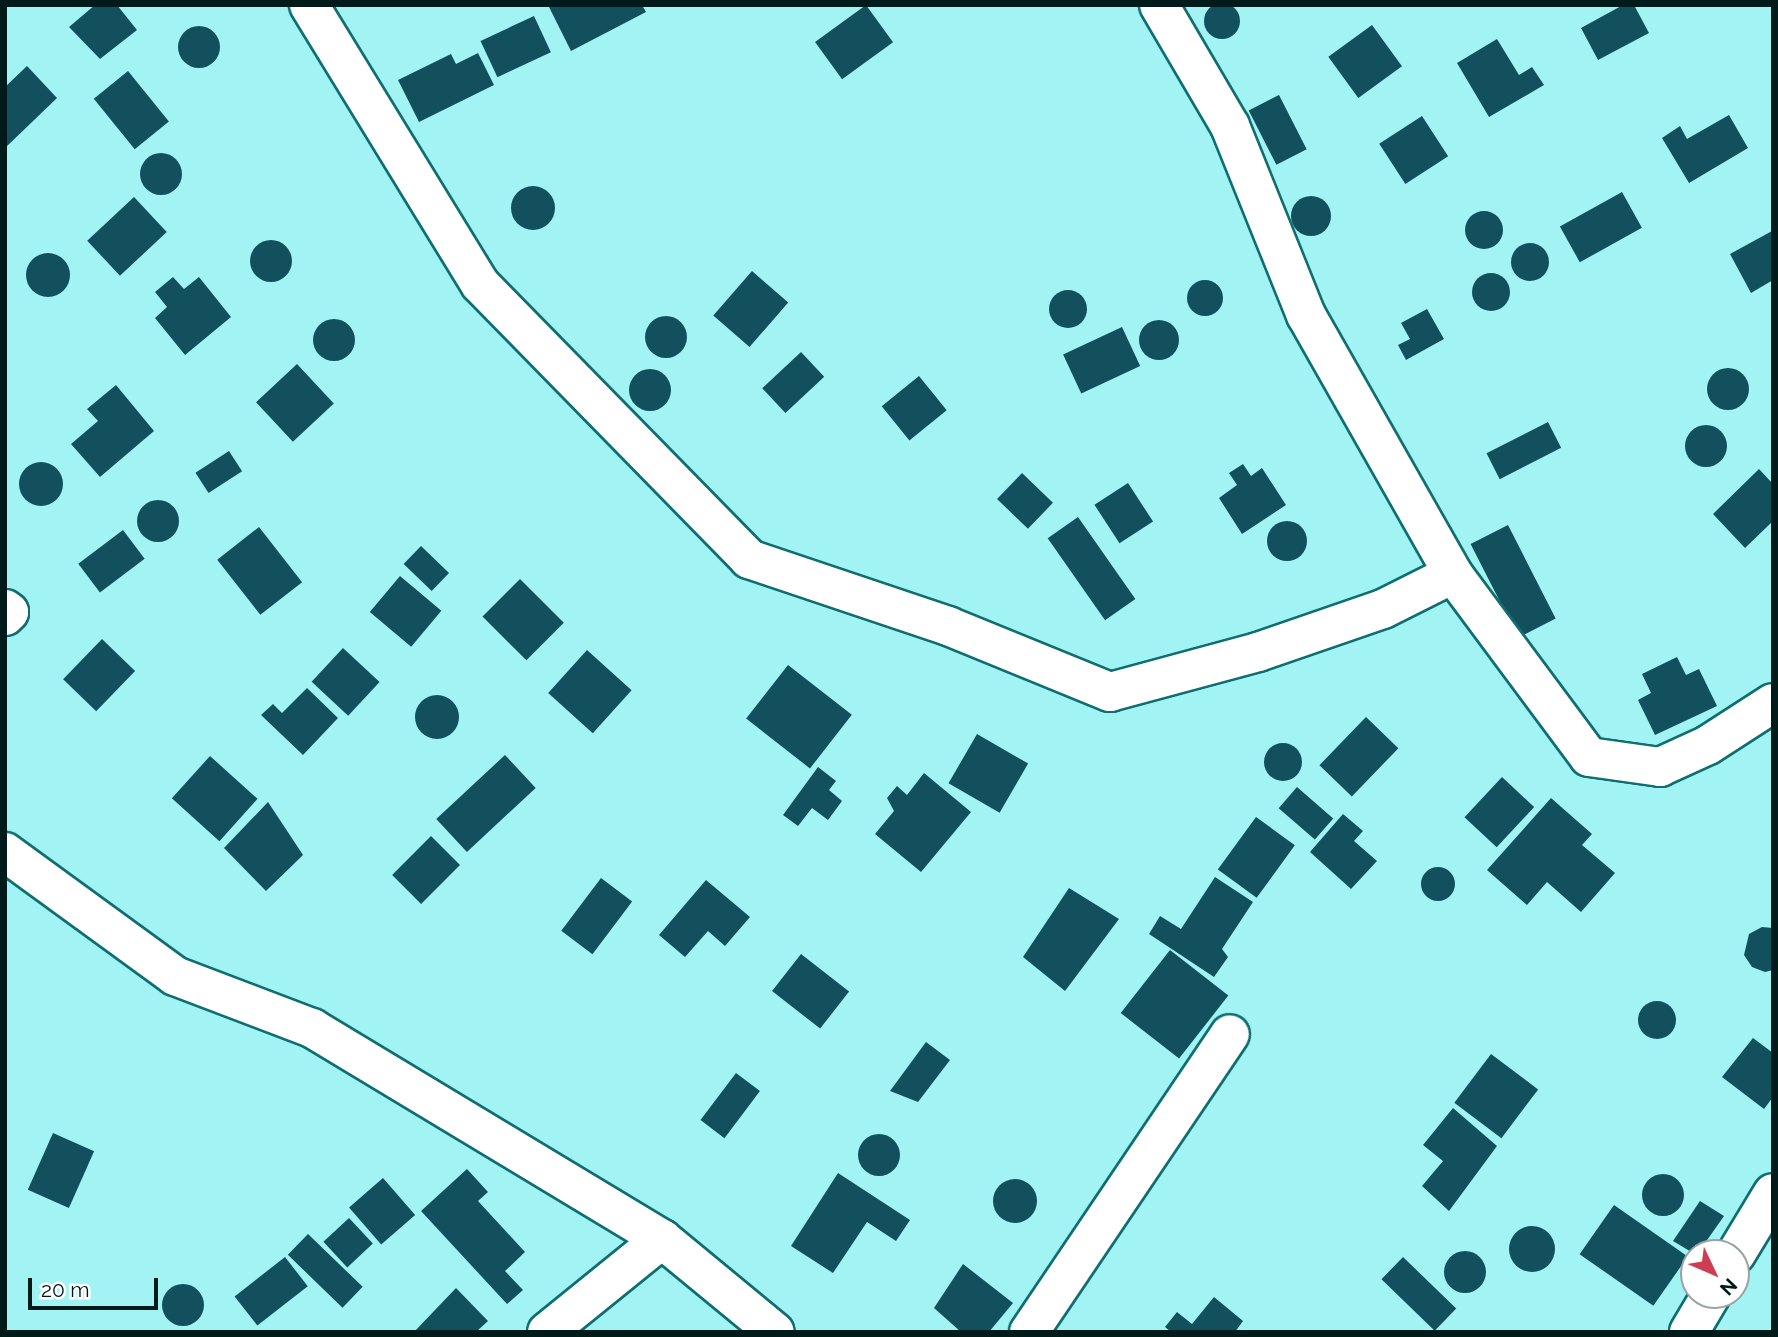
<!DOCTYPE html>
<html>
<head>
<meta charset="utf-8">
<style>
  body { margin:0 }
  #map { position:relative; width:1778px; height:1337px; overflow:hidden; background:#a1f3f4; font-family:Raleway,sans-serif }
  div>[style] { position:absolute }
  .building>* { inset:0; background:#12505e; transform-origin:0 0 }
  .round { border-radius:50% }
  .roads { filter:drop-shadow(2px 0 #106e70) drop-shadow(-2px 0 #106e70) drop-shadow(0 2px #106e70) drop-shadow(0 -2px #106e70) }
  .street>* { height:38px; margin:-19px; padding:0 19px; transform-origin:19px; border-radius:19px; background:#fff }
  span { translate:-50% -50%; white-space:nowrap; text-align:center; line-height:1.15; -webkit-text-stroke:7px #fff; paint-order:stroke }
  .frame { position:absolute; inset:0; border:7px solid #011a1a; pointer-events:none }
  .north { position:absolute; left:1680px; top:1239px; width:70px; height:70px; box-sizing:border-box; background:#fff; border:2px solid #99a3a3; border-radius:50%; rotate:134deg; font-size:19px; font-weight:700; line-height:28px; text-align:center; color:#011a1a }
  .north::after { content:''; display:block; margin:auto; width:24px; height:32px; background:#ce3d52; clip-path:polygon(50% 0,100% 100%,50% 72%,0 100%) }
  .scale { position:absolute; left:28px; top:1278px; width:130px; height:32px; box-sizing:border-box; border:4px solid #011a1a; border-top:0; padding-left:9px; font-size:21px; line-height:24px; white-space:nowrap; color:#011a1a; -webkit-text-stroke:5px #fff; paint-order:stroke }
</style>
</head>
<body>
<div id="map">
  <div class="building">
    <i class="round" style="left:1204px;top:3px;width:36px;height:36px"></i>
    <i style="clip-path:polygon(95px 5px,117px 5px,137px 30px,100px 59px,69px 27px)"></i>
    <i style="clip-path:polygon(548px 5px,642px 5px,646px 12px,571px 51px)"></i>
    <i style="left:866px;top:5px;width:46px;height:63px;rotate:54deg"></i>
    <i style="clip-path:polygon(1623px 5px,1634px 5px,1649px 33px,1598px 60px,1581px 28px)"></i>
    <i style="left:534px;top:16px;width:40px;height:59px;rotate:65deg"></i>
    <i style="left:1372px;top:25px;width:51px;height:54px;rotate:54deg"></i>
    <i class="round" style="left:178px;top:26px;width:42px;height:42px"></i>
    <i style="clip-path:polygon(1497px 39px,1519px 75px,1532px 67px,1544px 85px,1489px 117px,1457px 63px)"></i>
    <i style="clip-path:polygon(478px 53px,494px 85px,419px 122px,398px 80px,451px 54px,456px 64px)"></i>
    <i style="clip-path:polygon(27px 66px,57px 98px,5px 148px,5px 87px)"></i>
    <i style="left:128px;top:71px;width:65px;height:44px;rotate:51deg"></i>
    <i style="left:1279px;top:95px;width:61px;height:34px;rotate:63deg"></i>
    <i style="clip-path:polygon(1729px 115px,1748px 148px,1689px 183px,1662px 138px,1680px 126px,1687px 139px)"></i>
    <i style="left:1422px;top:116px;width:48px;height:51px;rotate:57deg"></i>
    <i class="round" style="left:140px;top:153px;width:42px;height:42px"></i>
    <i class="round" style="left:511px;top:186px;width:44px;height:44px"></i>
    <i style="left:1622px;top:192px;width:41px;height:71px;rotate:61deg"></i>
    <i class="round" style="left:1291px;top:196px;width:40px;height:40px"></i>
    <i style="left:134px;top:197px;width:48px;height:64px;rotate:47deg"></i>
    <i class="round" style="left:1465px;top:211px;width:38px;height:38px"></i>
    <i style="clip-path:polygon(1772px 231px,1773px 280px,1751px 293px,1730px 254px)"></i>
    <i class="round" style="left:250px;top:240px;width:42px;height:42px"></i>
    <i class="round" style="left:1511px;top:243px;width:38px;height:38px"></i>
    <i class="round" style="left:26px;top:253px;width:44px;height:44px"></i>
    <i style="left:752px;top:271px;width:48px;height:59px;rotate:41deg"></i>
    <i class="round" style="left:1472px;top:273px;width:38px;height:38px"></i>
    <i style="clip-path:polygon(173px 277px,184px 289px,199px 277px,231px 317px,185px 355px,155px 318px,167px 307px,155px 292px)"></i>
    <i class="round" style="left:1187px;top:280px;width:36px;height:36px"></i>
    <i class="round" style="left:1049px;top:290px;width:38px;height:38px"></i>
    <i style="clip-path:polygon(1427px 309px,1444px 339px,1406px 360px,1398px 345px,1410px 339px,1401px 323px)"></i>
    <i class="round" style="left:645px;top:316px;width:42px;height:42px"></i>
    <i class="round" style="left:313px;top:319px;width:42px;height:42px"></i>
    <i class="round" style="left:1139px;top:320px;width:40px;height:40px"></i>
    <i style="left:1122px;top:327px;width:43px;height:65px;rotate:65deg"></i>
    <i style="left:801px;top:352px;width:34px;height:53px;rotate:47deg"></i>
    <i style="left:297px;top:364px;width:54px;height:56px;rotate:47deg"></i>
    <i class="round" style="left:1707px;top:368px;width:42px;height:42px"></i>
    <i class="round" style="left:629px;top:369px;width:42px;height:42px"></i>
    <i style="left:919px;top:376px;width:44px;height:48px;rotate:51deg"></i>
    <i style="clip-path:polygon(116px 385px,154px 431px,100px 477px,71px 444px,98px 421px,87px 409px)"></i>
    <i style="left:1548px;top:422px;width:29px;height:69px;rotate:63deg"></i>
    <i class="round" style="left:1685px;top:425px;width:42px;height:42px"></i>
    <i style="left:229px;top:451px;width:24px;height:40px;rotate:57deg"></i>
    <i class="round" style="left:19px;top:462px;width:44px;height:44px"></i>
    <i style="clip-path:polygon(1243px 464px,1251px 476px,1262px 468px,1286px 505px,1242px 534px,1219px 498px,1237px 485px,1229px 473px)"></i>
    <i style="clip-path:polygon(1759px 469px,1773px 484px,1773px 521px,1745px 548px,1713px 514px)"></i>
    <i style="left:1022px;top:473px;width:43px;height:36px;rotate:44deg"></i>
    <i style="left:1128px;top:483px;width:46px;height:40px;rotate:57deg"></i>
    <i class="round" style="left:137px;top:500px;width:42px;height:42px"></i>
    <i style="left:1078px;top:517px;width:100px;height:37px;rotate:55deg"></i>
    <i class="round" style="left:1267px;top:521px;width:40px;height:40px"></i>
    <i style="left:1508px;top:525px;width:105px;height:42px;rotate:63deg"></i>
    <i style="left:259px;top:527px;width:70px;height:53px;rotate:52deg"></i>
    <i style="left:123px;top:530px;width:36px;height:56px;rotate:53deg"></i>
    <i style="left:421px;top:546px;width:39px;height:25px;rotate:44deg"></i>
    <i style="left:400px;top:576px;width:54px;height:47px;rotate:40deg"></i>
    <i style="left:520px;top:579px;width:62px;height:53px;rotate:45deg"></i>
    <i style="left:102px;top:639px;width:46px;height:56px;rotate:44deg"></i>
    <i style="left:343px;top:648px;width:50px;height:46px;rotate:43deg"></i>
    <i style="left:587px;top:650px;width:60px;height:58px;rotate:42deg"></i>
    <i style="clip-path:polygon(1677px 657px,1686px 675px,1699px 669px,1717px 706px,1655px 735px,1638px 700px,1651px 693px,1642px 674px)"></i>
    <i style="left:788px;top:665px;width:81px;height:68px;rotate:38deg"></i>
    <i style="clip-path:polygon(307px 688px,338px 718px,303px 755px,261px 715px,273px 704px,282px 713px)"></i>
    <i class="round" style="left:415px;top:695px;width:44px;height:44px"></i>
    <i style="left:1366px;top:717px;width:45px;height:67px;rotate:44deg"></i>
    <i style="left:977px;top:734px;width:59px;height:57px;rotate:30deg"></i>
    <i class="round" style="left:1264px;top:743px;width:38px;height:38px"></i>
    <i style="left:505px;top:755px;width:45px;height:94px;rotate:47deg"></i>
    <i style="left:210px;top:756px;width:64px;height:57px;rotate:42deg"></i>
    <i style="clip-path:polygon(818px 767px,836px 781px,829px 790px,842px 801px,828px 820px,812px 808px,798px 826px,783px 815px)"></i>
    <i style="clip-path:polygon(924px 773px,971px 812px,921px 872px,875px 834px,894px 811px,887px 798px,897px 786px,907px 795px)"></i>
    <i style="left:1502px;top:777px;width:44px;height:55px;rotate:43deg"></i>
    <i style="left:1297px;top:787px;width:48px;height:28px;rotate:41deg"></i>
    <i style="clip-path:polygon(1551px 798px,1592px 834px,1582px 845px,1615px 873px,1581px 912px,1547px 882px,1527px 905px,1487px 870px)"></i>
    <i style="clip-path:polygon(268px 802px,303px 855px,266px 891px,224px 848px)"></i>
    <i style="clip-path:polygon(1343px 814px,1363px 831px,1354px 841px,1377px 861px,1351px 889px,1310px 852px)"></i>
    <i style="left:1256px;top:817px;width:48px;height:65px;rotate:36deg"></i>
    <i style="left:431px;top:836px;width:41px;height:55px;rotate:45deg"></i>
    <i class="round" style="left:1421px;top:867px;width:34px;height:34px"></i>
    <i style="clip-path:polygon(1215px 877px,1253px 902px,1222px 949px,1228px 957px,1214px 977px,1149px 934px,1160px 916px,1181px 929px)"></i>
    <i style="left:601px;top:878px;width:39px;height:66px;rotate:37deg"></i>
    <i style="clip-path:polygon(706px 880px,750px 917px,725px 946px,708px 931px,685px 957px,659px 935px)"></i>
    <i style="clip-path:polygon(1069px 888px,1119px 919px,1065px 991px,1023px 957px)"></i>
    <i style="clip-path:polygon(1762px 927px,1773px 928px,1773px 970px,1765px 972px,1752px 967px,1744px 955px,1749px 934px)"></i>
    <i style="left:1170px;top:950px;width:74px;height:80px;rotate:38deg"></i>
    <i style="left:801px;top:954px;width:61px;height:47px;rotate:38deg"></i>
    <i class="round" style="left:1638px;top:1001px;width:38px;height:38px"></i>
    <i style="clip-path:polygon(1753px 1038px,1773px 1053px,1773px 1097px,1764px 1109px,1722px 1077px)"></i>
    <i style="clip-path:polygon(926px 1042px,950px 1060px,918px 1102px,890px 1091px)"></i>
    <i style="left:1491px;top:1054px;width:59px;height:61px;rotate:37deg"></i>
    <i style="left:736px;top:1073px;width:30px;height:59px;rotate:37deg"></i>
    <i style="clip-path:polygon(1453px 1108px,1497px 1146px,1449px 1211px,1422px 1186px,1443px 1161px,1423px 1145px)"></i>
    <i style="left:53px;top:1133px;width:45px;height:62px;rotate:24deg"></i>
    <i class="round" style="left:858px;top:1134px;width:42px;height:42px"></i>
    <i style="clip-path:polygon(467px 1169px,488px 1192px,478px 1201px,525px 1252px,505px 1271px,523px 1290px,507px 1304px,421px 1211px)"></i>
    <i style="clip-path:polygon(838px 1173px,910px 1220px,896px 1241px,867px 1222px,833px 1273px,791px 1246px)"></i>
    <i class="round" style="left:1642px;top:1174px;width:42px;height:42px"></i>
    <i style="left:383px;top:1178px;width:49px;height:45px;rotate:49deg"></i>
    <i class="round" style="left:993px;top:1179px;width:44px;height:44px"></i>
    <i style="clip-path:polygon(1700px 1201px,1724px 1216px,1698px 1253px,1693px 1253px,1673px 1241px)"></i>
    <i style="left:1614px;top:1205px;width:90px;height:60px;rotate:35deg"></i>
    <i style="left:349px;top:1218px;width:35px;height:35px;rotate:47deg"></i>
    <i class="round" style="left:1509px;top:1226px;width:46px;height:46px"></i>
    <i style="left:308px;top:1234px;width:76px;height:29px;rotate:44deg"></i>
    <i class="round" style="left:1444px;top:1251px;width:42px;height:42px"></i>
    <i style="left:285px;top:1257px;width:37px;height:64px;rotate:52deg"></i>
    <i style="left:1403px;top:1257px;width:74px;height:31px;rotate:44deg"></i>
    <i style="clip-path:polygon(963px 1264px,1013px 1303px,989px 1332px,961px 1332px,934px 1308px)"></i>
    <i class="round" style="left:162px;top:1284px;width:42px;height:42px"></i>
    <i style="clip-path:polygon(456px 1288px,488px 1321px,476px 1332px,414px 1332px)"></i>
    <i style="clip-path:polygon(1214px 1297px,1243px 1321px,1235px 1332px,1171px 1332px,1165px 1327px,1177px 1312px,1192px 1324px)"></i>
  </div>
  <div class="roads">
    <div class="street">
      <i style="left:309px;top:5px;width:327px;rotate:58.5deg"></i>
      <i style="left:480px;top:284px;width:385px;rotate:45.6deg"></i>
      <i style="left:749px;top:559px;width:210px;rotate:18.6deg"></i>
      <i style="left:948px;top:626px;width:175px;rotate:22.2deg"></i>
      <i style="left:1110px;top:692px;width:153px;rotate:-15.1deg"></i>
      <i style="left:1258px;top:652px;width:132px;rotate:-19deg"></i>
      <i style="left:1383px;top:609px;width:78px;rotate:-26.6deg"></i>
      <i style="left:1453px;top:574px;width:228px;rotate:53.4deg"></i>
      <i style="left:1589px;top:757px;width:72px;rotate:8deg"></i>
      <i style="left:1660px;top:767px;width:53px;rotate:-24.6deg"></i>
      <i style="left:1708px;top:745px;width:77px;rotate:-32.9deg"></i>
      <i style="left:1159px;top:5px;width:140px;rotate:59.6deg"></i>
      <i style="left:1230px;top:126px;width:204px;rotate:68.1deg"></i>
      <i style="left:1306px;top:315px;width:298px;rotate:60.4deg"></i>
      <i style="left:5px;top:609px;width:5px;rotate:37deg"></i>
      <i style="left:9px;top:612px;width:6px;rotate:135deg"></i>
      <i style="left:5px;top:852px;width:210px;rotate:36.1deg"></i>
      <i style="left:175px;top:976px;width:147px;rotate:20.8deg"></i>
      <i style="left:312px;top:1028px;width:409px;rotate:31.1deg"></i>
      <i style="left:1736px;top:1254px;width:71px;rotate:-58.8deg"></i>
      <i style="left:547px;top:1332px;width:148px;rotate:-39deg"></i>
      <i style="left:662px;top:1239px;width:146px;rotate:39.5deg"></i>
      <i style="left:1029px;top:1332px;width:359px;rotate:-56deg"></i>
      <i style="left:1689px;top:1332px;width:43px;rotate:-59.3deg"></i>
    </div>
  </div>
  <div class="frame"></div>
  <div class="north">N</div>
  <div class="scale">20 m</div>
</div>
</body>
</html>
